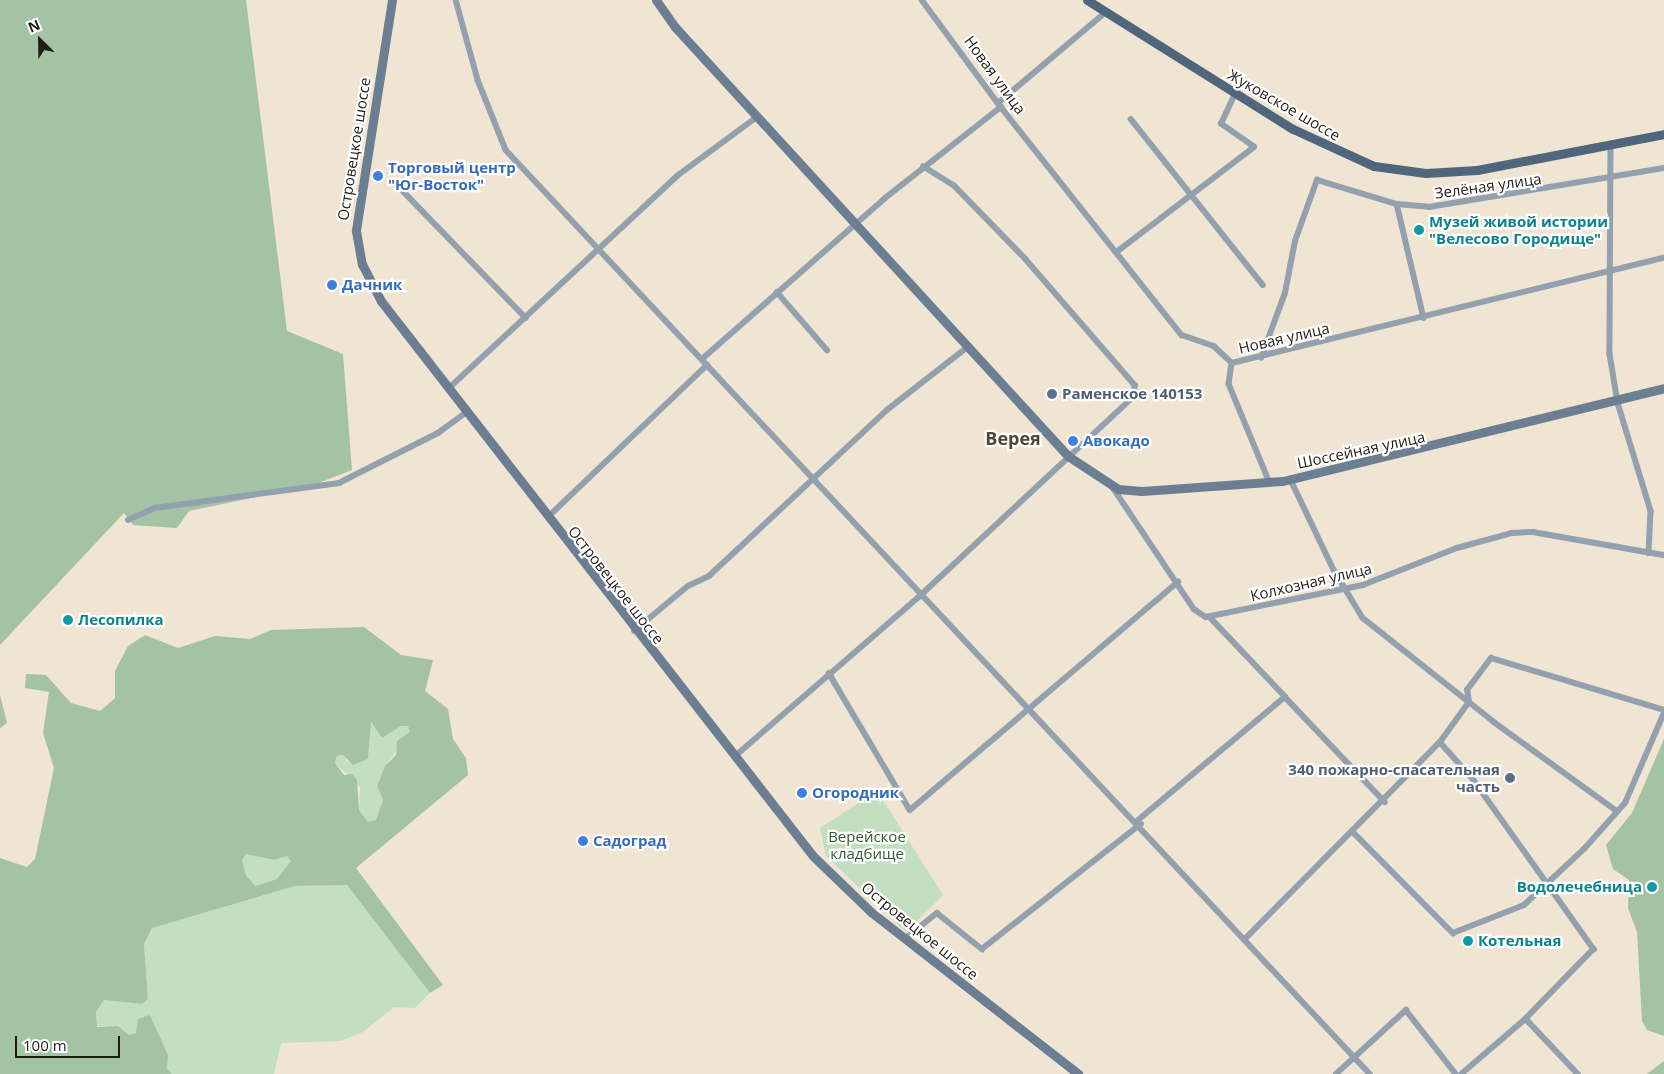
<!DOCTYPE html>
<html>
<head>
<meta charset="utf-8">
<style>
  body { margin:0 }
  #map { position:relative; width:1664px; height:1074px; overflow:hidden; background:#f0e4d3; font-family:"Open Sans",sans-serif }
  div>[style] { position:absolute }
  .green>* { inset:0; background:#c3dfc2 }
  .forest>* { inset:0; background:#a4c2a4 }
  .street>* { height:5.5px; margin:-2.75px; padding:0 2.75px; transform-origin:2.75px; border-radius:2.75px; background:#93a0ad }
  .secondary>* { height:9px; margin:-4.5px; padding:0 4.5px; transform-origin:4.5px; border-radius:4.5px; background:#6c7e91 }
  .primary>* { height:9px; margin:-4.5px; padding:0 4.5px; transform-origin:4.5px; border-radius:4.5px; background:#50667c }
  .dots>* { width:14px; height:14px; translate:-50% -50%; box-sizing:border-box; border:2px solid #fff; border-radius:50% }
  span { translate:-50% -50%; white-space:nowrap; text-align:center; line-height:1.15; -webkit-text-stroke:4.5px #fff; paint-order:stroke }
  .street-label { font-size:15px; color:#211c16 }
  .shop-label { font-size:15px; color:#366cbe; font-weight:700 }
  .left { translate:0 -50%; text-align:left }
  .culture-label { font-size:15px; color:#0d838f; font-weight:700 }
  .right { translate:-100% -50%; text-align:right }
  .service-label { font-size:15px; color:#4e5e75; font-weight:700 }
  .park-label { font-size:15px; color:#2f5a31 }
  .quarter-label { font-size:18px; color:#4f4638; font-weight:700 }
  .north { position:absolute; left:15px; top:15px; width:50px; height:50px; -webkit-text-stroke:4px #fff; paint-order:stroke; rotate:337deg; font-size:14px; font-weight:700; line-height:20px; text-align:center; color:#211c16 }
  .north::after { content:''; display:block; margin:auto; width:18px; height:22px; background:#211c16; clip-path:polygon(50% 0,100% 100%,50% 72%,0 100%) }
  .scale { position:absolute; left:15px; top:1036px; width:105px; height:22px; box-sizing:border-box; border:2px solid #211c16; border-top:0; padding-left:6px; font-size:15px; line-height:18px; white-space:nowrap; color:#211c16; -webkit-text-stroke:4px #fff; paint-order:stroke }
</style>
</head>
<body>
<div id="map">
  <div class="green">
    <i style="clip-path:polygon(371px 722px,382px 738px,401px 726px,408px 726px,410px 732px,385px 766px,377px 786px,383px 800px,376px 820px,368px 822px,359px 810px,360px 787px,335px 763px,337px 756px,344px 755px,347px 762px,368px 759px)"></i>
    <i style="clip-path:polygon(877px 791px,943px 895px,906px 932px,826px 856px,820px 828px)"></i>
    <i style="clip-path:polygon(246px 854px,274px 860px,287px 856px,292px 860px,277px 879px,255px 886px,246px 875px,242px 860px)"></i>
    <i style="clip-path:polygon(347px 885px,430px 993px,415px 1008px,394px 1007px,363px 1032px,341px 1041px,281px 1043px,274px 1074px,172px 1074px,167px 1069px,168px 1055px,150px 1015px,136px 1033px,129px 1035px,118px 1026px,97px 1026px,96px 1012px,104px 1000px,142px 1004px,148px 999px,144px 944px,152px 928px,295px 886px)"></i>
  </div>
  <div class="forest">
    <i style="clip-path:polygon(0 0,246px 0,287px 331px,343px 354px,352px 470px,313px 485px,189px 511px,177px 528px,133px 525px,124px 513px,0 645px)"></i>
    <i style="clip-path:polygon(evenodd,364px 627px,401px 655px,433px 660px,425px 691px,448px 709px,453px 739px,466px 758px,468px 775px,356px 868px,443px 985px,430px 993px,347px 885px,295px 886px,152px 928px,144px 944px,148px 999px,142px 1004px,104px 1000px,96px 1012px,97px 1027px,118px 1026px,129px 1035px,136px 1033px,138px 1019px,150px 1015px,168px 1055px,167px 1069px,172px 1074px,0 1074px,0 858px,27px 867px,35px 859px,54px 768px,43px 733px,49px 692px,25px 688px,26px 674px,46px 675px,71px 703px,100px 711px,115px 698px,115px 671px,128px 646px,145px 635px,178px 648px,215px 636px,250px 639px,271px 630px,364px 627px,371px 722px,382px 738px,401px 726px,408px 726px,410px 732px,397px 741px,396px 755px,385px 766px,377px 786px,383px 800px,376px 820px,368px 822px,359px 810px,357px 780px,352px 774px,344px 775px,335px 763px,337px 756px,343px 755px,353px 765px,368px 759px,371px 722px,364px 627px,246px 854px,274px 860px,287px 856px,291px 861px,277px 879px,255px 886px,246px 875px,242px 860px,246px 854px)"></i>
    <i style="clip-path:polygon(0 695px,7px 723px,0 728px)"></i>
    <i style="clip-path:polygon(1664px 739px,1664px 1036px,1647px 1030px,1642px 1021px,1637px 932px,1628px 908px,1629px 880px,1613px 869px,1606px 845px,1632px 813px)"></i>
    <i style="clip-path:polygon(1664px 1061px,1664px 1074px,1647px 1074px)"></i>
  </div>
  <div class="street">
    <i style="left:456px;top:0;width:83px;rotate:74.6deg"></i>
    <i style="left:478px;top:80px;width:75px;rotate:68.2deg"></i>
    <i style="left:506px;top:150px;width:1265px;rotate:46.92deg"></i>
    <i style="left:922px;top:0;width:133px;rotate:53.6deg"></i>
    <i style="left:1001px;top:107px;width:291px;rotate:51.6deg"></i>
    <i style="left:1182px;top:335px;width:34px;rotate:19deg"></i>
    <i style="left:1214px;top:346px;width:25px;rotate:43deg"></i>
    <i style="left:1232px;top:363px;width:445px;rotate:-13.7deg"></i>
    <i style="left:998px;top:103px;width:141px;rotate:-40.1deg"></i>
    <i style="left:1131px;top:119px;width:212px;rotate:51.5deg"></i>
    <i style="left:1611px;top:145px;width:209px;rotate:90.3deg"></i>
    <i style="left:1610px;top:354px;width:50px;rotate:80.7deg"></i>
    <i style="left:1618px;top:403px;width:113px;rotate:73deg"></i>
    <i style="left:1651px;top:511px;width:42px;rotate:92.7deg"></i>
    <i style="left:402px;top:190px;width:178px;rotate:45.9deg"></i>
    <i style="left:1397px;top:204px;width:117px;rotate:76.7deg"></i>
    <i style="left:1118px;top:251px;width:171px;rotate:-37.4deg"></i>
    <i style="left:1254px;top:147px;width:40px;rotate:-145.1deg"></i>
    <i style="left:1221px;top:124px;width:33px;rotate:-65deg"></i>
    <i style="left:777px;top:292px;width:77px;rotate:49.2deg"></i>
    <i style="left:1261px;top:358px;width:69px;rotate:-69.7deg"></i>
    <i style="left:1285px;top:293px;width:53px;rotate:-79.1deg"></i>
    <i style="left:1295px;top:241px;width:65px;rotate:-70.2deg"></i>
    <i style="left:1317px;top:180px;width:84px;rotate:16.7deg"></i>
    <i style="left:1397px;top:204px;width:32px;rotate:5deg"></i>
    <i style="left:1429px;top:207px;width:238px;rotate:-9.4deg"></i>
    <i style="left:702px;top:359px;width:242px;rotate:-41.3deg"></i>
    <i style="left:884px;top:199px;width:149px;rotate:-38.2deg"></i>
    <i style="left:1232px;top:363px;width:21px;rotate:98deg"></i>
    <i style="left:1229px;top:384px;width:107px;rotate:67.5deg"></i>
    <i style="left:448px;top:389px;width:313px;rotate:-42.9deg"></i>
    <i style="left:677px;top:176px;width:99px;rotate:-36.4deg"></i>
    <i style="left:1291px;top:480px;width:100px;rotate:64.5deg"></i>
    <i style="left:1334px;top:570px;width:56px;rotate:58.9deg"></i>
    <i style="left:1363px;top:618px;width:167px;rotate:38.4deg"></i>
    <i style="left:1494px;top:722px;width:152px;rotate:35.9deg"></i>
    <i style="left:1112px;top:486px;width:148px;rotate:56.3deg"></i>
    <i style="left:1194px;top:609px;width:14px;rotate:34deg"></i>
    <i style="left:1206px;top:617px;width:160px;rotate:-11.5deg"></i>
    <i style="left:1363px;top:585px;width:101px;rotate:-21.5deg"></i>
    <i style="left:1457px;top:548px;width:57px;rotate:-15.3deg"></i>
    <i style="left:1512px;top:533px;width:21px;rotate:-3deg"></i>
    <i style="left:1533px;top:532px;width:133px;rotate:10deg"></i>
    <i style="left:548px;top:517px;width:220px;rotate:-43.7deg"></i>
    <i style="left:128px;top:520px;width:30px;rotate:-24deg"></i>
    <i style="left:155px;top:508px;width:186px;rotate:-7.7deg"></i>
    <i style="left:339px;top:483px;width:111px;rotate:-26.8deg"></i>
    <i style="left:438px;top:433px;width:34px;rotate:-36deg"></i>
    <i style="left:634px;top:631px;width:70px;rotate:-39.8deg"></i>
    <i style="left:688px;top:586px;width:23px;rotate:-25deg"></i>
    <i style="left:709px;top:576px;width:243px;rotate:-43deg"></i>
    <i style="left:887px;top:410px;width:104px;rotate:-38deg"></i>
    <i style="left:829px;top:673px;width:159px;rotate:59.4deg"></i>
    <i style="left:910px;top:810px;width:352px;rotate:-40.4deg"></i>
    <i style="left:1285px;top:697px;width:145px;rotate:46.4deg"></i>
    <i style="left:1440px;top:742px;width:50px;rotate:48.3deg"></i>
    <i style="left:1473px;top:779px;width:209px;rotate:54.6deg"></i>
    <i style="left:1594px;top:949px;width:98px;rotate:134.2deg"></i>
    <i style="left:1526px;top:1019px;width:84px;rotate:139.3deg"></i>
    <i style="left:734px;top:757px;width:250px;rotate:-40.9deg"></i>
    <i style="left:923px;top:593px;width:284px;rotate:-43deg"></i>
    <i style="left:1131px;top:399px;width:14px;rotate:-73deg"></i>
    <i style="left:1135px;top:386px;width:167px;rotate:-130.9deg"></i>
    <i style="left:1026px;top:260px;width:103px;rotate:-134.2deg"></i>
    <i style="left:954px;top:186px;width:36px;rotate:-148deg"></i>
    <i style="left:1137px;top:821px;width:193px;rotate:-40deg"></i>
    <i style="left:1285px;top:697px;width:109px;rotate:-133.5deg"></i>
    <i style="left:1354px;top:833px;width:141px;rotate:45.3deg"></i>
    <i style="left:1453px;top:933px;width:76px;rotate:-21.5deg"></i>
    <i style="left:1524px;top:905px;width:82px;rotate:-43deg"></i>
    <i style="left:1584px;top:849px;width:62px;rotate:-48.3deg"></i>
    <i style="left:1625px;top:803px;width:98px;rotate:-66.6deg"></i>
    <i style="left:1246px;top:938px;width:276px;rotate:-45.3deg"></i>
    <i style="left:1440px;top:742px;width:49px;rotate:-54.1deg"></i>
    <i style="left:1469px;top:702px;width:12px;rotate:-99deg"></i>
    <i style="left:1467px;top:690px;width:40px;rotate:-53deg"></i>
    <i style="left:1491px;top:658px;width:181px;rotate:16.7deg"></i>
    <i style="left:905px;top:939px;width:41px;rotate:-39.1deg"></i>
    <i style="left:937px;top:913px;width:58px;rotate:38.7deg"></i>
    <i style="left:982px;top:949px;width:202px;rotate:-38.2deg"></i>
    <i style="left:1526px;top:1019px;width:76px;rotate:46.6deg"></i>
    <i style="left:1336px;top:1074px;width:95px;rotate:-42.4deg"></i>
    <i style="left:1406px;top:1010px;width:81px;rotate:52deg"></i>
  </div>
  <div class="secondary">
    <i style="left:392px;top:0;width:234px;rotate:98.9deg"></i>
    <i style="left:356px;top:231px;width:34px;rotate:80deg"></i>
    <i style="left:362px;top:264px;width:42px;rotate:62.8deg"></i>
    <i style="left:381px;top:301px;width:703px;rotate:52.1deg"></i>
    <i style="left:813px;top:856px;width:81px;rotate:44deg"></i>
    <i style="left:871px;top:912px;width:263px;rotate:38deg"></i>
    <i style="left:656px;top:0;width:33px;rotate:55deg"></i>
    <i style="left:675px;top:27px;width:582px;rotate:47.51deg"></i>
    <i style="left:1068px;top:456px;width:60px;rotate:33.4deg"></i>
    <i style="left:1118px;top:489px;width:24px;rotate:5deg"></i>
    <i style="left:1142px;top:491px;width:141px;rotate:-4.1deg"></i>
    <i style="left:1283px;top:481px;width:392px;rotate:-13.7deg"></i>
  </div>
  <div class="primary">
    <i style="left:1087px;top:0;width:243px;rotate:32.1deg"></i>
    <i style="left:1293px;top:129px;width:89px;rotate:24.6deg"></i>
    <i style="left:1374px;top:166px;width:52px;rotate:7.7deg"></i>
    <i style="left:1426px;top:173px;width:51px;rotate:-3.4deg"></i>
    <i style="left:1477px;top:170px;width:190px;rotate:-10.9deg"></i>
  </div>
  <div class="dots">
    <i style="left:378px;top:176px;background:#3f7fe0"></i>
    <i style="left:1419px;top:230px;background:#0f9aa8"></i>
    <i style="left:332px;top:285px;background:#3f7fe0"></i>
    <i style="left:1052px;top:394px;background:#5c6f8a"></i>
    <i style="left:1073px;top:441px;background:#3f7fe0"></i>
    <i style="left:68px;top:620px;background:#0f9aa8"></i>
    <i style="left:1510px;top:778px;background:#5c6f8a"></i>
    <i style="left:802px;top:793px;background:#3f7fe0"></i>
    <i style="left:583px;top:841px;background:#3f7fe0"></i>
    <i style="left:1652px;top:887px;background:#0f9aa8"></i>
    <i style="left:1468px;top:941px;background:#0f9aa8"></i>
  </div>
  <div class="street-label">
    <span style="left:995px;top:75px;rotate:54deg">Новая улица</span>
    <span style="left:1284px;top:105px;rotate:30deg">Жуковское шоссе</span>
    <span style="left:354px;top:149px;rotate:-81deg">Островецкое шоссе</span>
    <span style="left:1488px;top:186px;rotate:-8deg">Зелёная улица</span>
    <span style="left:1284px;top:338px;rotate:-13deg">Новая улица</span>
    <span style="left:1361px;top:450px;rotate:-12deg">Шоссейная улица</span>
    <span style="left:1311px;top:582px;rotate:-13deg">Колхозная улица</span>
    <span style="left:616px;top:585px;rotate:52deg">Островецкое шоссе</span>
    <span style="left:920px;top:931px;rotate:39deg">Островецкое шоссе</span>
  </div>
  <div class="shop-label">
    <span class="left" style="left:388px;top:176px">Торговый центр<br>"Юг-Восток"</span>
    <span class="left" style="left:342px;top:285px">Дачник</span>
    <span class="left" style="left:1083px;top:441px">Авокадо</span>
    <span class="left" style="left:812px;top:793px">Огородник</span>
    <span class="left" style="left:593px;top:841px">Садоград</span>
  </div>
  <div class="culture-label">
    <span class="left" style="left:1429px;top:230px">Музей живой истории<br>"Велесово Городище"</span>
    <span class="left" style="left:78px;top:620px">Лесопилка</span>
    <span class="right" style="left:1642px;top:887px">Водолечебница</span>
    <span class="left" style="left:1478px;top:941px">Котельная</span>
  </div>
  <div class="service-label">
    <span class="left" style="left:1062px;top:394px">Раменское 140153</span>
    <span class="right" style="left:1500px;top:778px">340 пожарно-спасательная<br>часть</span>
  </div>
  <div class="park-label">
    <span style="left:867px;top:845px">Верейское<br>кладбище</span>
  </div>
  <div class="quarter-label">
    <span style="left:1013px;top:438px">Верея</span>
  </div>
  <div class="north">N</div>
  <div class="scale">100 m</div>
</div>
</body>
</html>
